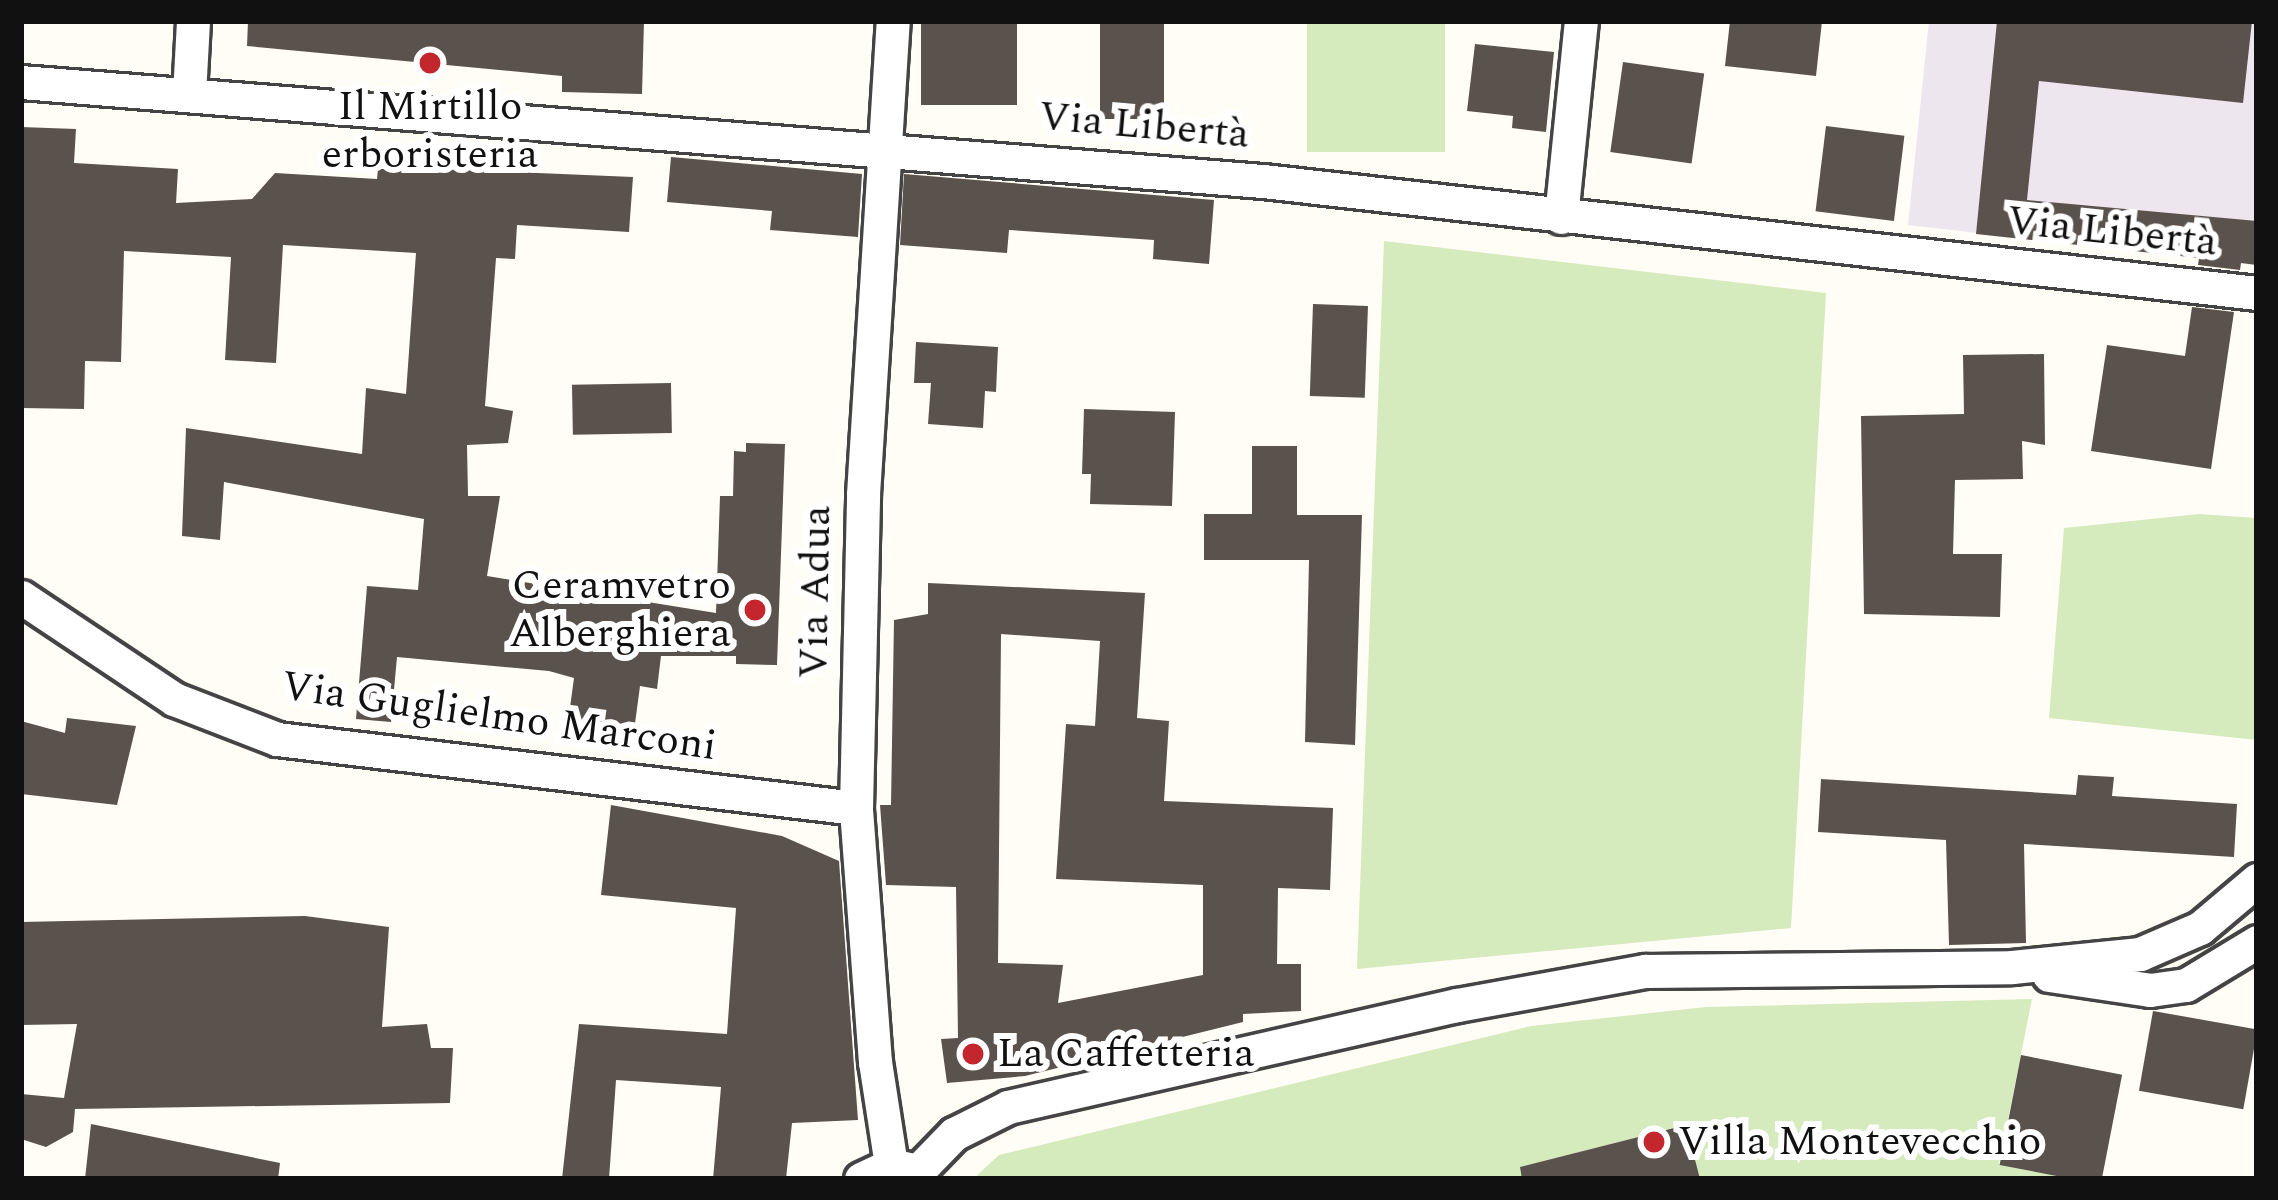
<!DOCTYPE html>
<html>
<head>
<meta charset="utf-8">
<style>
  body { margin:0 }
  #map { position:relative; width:2278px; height:1200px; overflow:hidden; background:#fffdf5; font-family:Spectral,serif }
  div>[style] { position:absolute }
  .industrial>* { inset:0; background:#eee6ef }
  .green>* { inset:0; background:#d5ebbd; transform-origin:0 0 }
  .building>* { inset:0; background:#5a524d; transform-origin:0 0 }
  .roads { filter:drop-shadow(3px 0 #444) drop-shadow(-3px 0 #444) drop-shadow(0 3px #444) drop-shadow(0 -3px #444) }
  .street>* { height:33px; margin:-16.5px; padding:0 16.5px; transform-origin:16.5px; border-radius:16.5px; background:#fff }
  .dots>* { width:33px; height:33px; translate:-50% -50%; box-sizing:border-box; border:6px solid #fff; border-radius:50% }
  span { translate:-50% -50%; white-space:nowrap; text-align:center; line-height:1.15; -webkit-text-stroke:12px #fff; paint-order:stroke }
  .poi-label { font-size:42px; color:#111 }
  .right { translate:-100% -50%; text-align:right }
  .left { translate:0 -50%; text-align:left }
  .street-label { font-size:42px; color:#111 }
  .frame { position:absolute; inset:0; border:24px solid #111; pointer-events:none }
</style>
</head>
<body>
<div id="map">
  <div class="industrial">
    <i style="clip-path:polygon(1929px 21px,2257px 21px,2254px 265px,1908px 225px)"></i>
  </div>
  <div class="green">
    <i style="left:1307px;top:21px;width:138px;height:131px"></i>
    <i style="clip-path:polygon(1384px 241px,1826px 293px,1791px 928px,1357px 969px)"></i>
    <i style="clip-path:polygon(2199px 514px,2257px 518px,2257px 740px,2049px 718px,2064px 528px)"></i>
    <i style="clip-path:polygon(2032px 999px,1999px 1164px,2074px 1179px,973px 1179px,999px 1155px,1531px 1026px,1706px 1007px)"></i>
  </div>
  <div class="building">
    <i style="clip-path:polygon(248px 21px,644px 21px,642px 94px,562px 92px,562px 76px,247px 46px)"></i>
    <i style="left:921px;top:21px;width:96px;height:84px"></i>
    <i style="left:1100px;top:21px;width:64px;height:98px"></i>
    <i style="clip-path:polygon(1730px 21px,1822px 21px,1816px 76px,1725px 66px)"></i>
    <i style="clip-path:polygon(1997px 21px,2252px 21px,2243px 103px,2039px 81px,2027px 200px,2257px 221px,2257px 265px,2241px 263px,2240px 270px,2198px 265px,2199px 258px,1976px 234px)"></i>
    <i style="clip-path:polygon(1475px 44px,1554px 52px,1546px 132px,1512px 128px,1513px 116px,1467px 111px)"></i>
    <i style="left:1623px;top:62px;width:82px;height:91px;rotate:8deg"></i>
    <i style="left:1826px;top:126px;width:79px;height:86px;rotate:7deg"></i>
    <i style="clip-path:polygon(21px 127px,76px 129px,74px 163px,178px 169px,176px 203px,252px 199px,275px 173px,377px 179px,378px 169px,444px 169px,633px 177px,629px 232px,517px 225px,515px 259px,496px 258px,485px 406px,513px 411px,508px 443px,467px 445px,468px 496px,500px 496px,487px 576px,716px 613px,720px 496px,733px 496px,734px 451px,746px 452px,746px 443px,785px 444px,777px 665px,736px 664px,736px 656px,661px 656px,657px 689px,640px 686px,632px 746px,566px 737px,574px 678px,549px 671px,397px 657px,391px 722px,356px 719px,367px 586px,418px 590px,424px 519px,224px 482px,220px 540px,182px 536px,186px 428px,362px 454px,366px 388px,406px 394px,416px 253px,283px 245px,276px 363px,225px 360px,231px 257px,124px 251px,121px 362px,85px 361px,84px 409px,21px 408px)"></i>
    <i style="clip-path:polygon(671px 157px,862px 174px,858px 237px,770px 230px,772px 211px,667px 202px)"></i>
    <i style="clip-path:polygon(904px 174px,1214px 200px,1209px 264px,1153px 259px,1154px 240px,1009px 230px,1007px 253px,900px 245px)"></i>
    <i style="left:1313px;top:304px;width:55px;height:92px;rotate:2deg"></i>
    <i style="clip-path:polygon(2192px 307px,2234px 312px,2211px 469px,2091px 451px,2107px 345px,2185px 356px)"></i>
    <i style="clip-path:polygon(916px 342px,998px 347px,996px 392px,985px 391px,983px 428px,928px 424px,931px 383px,914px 383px)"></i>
    <i style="clip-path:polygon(2044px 354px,2045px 445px,2022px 441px,2023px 479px,1955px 480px,1953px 554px,2002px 554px,2000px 617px,1864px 614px,1861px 416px,1964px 414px,1963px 355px)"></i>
    <i style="left:671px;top:383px;width:50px;height:99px;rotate:89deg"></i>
    <i style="clip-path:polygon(1084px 409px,1175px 412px,1172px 506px,1090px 504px,1091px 474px,1082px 474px)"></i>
    <i style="clip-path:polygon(1252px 446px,1297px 446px,1297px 515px,1362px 515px,1355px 745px,1305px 742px,1309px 560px,1204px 560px,1204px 514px,1252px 514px)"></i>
    <i style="clip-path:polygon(evenodd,928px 583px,1145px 593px,1137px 718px,1169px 721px,1164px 801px,1333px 808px,1330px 890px,1278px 888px,1277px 964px,1301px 964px,1301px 1011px,1243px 1014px,1243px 1022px,1025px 1076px,947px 1083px,941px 1039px,958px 1038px,956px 887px,886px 885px,880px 805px,891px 805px,894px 620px,928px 614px,928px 583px,1001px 634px,1100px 641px,1095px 726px,1066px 724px,1056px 879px,1203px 885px,1203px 975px,1058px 1003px,1063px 965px,998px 963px,1001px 634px)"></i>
    <i style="clip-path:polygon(67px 718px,136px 726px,117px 805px,21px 794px,21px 721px,65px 733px)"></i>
    <i style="clip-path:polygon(2078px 775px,2114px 777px,2112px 796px,2237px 804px,2234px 857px,2024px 844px,2026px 943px,1949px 945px,1946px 840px,1818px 832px,1821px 779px,2076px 795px)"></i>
    <i style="clip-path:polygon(611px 805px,782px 836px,839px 861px,858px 1120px,792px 1123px,786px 1179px,713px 1179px,721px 1087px,616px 1080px,609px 1179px,562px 1179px,579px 1024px,727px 1034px,736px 908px,601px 895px)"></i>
    <i style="clip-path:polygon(305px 916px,389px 927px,382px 1027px,427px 1024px,431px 1048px,453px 1048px,450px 1103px,75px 1109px,73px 1132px,46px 1147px,21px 1139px,21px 1094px,64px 1098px,77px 1024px,21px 1025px,21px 922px)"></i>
    <i style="left:2153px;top:1011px;width:106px;height:81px;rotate:10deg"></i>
    <i style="left:2021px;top:1055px;width:103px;height:112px;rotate:11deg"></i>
    <i style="clip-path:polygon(91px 1124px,280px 1163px,278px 1179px,85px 1179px)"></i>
    <i style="clip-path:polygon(1686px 1125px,1700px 1179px,1522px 1179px,1520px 1167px)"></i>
  </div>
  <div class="roads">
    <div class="street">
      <i style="left:21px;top:82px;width:1246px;rotate:4.56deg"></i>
      <i style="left:1263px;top:181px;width:1000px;rotate:6.43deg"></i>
      <i style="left:189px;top:95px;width:74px;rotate:-86.9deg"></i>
      <i style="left:1561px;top:217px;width:197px;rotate:-84.2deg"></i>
      <i style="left:21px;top:597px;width:184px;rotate:33.7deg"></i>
      <i style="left:174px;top:699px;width:110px;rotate:21.2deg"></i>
      <i style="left:277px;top:739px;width:583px;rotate:6.8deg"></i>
      <i style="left:2049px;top:975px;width:102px;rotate:8.4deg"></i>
      <i style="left:2150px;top:990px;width:36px;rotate:-8deg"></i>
      <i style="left:2186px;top:985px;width:83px;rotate:-31.2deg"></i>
      <i style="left:891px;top:1165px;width:104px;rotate:-98.8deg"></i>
      <i style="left:875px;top:1062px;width:255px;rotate:-94.3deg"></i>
      <i style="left:856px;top:808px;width:314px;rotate:-88.7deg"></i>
      <i style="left:863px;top:494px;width:474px;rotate:-86.4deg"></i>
      <i style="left:917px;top:1172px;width:53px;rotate:-45.8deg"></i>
      <i style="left:954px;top:1134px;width:60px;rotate:-26.6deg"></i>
      <i style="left:1008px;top:1107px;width:460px;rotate:-12.8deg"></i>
      <i style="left:1457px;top:1005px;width:191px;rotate:-10.3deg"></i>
      <i style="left:1645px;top:971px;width:367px;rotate:-0.6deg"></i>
      <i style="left:2012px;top:967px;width:129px;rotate:-5.8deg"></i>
      <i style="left:2140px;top:954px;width:65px;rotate:-23.4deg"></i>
      <i style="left:2200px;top:928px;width:75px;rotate:-40.1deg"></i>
      <i style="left:861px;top:1179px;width:33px;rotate:-25deg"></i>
      <i style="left:891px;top:1165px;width:22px;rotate:13deg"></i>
    </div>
  </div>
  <div class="dots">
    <i style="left:430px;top:63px;background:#c4262e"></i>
    <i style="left:755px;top:610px;background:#c4262e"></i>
    <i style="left:973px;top:1054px;background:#c4262e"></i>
    <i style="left:1654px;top:1142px;background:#c4262e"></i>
  </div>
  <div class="poi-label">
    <span style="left:430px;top:131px">Il Mirtillo<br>erboristeria</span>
    <span class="right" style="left:731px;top:610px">Ceramvetro<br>Alberghiera</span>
    <span class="left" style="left:997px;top:1054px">La Caffetteria</span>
    <span class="left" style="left:1678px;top:1142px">Villa Montevecchio</span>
  </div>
  <div class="street-label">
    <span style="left:1144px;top:126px;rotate:5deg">Via Libertà</span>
    <span style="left:2112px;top:232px;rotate:6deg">Via Libertà</span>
    <span style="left:816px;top:592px;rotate:-89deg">Via Adua</span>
    <span style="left:499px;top:717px;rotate:8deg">Via Guglielmo Marconi</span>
  </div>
  <div class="frame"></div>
</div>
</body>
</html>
